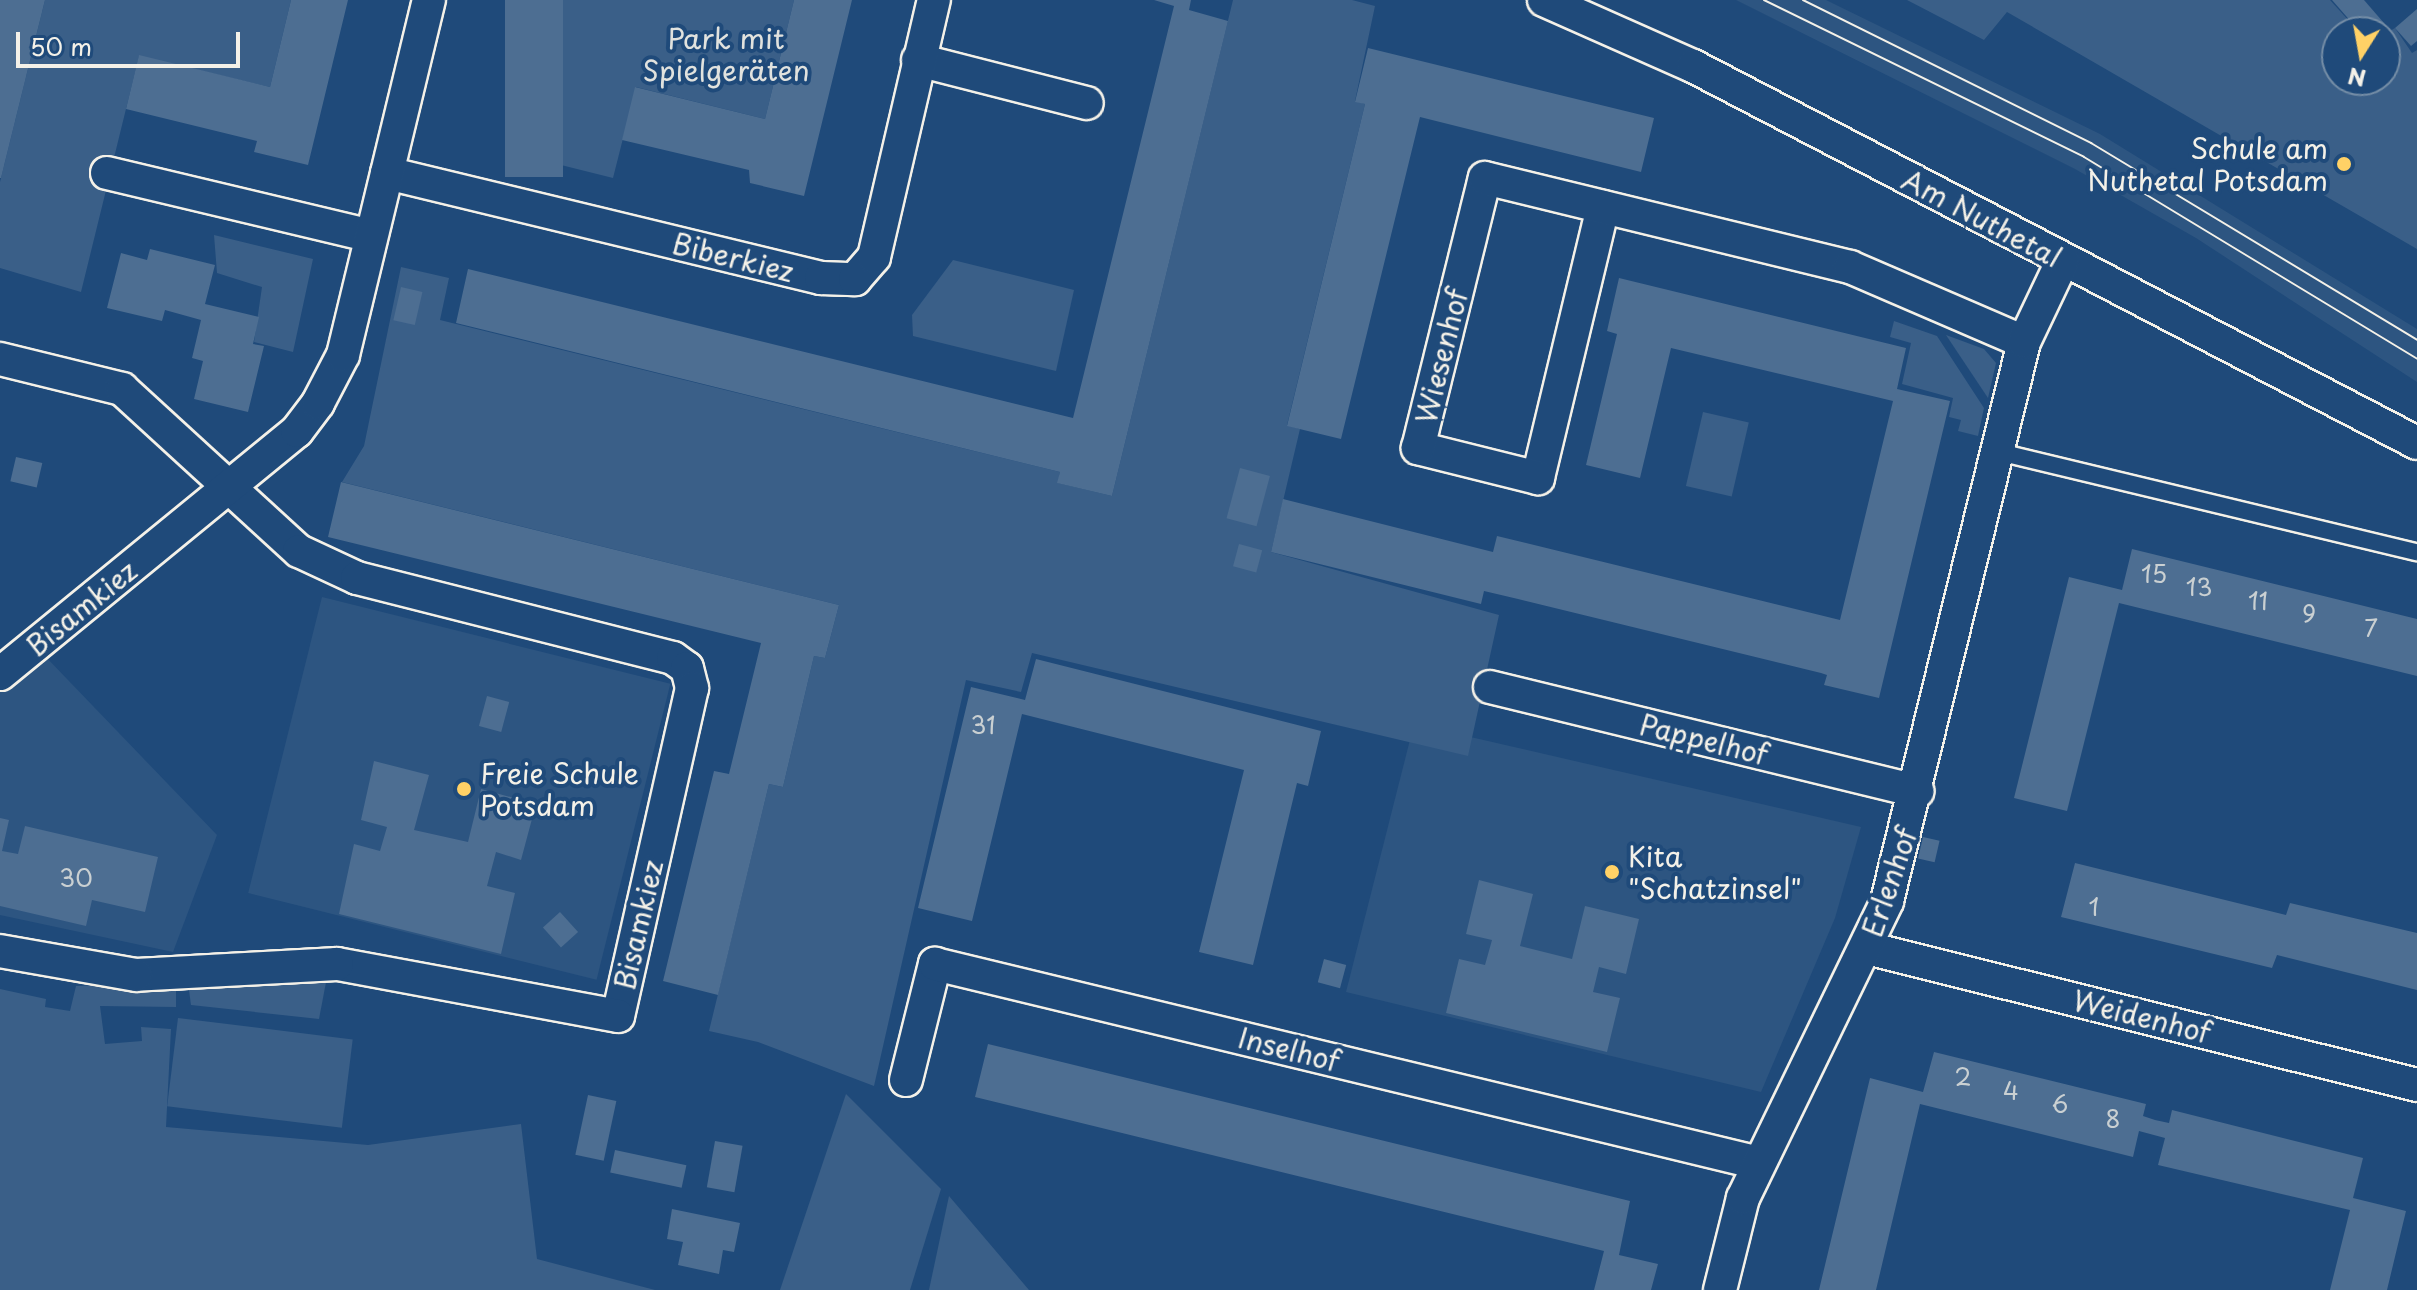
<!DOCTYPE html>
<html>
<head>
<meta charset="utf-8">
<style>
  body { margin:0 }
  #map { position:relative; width:2417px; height:1290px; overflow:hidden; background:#1f4a7a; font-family:"Playpen Sans",sans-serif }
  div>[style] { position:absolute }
  .built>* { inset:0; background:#2d5581; transform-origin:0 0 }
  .green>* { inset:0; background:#3a5f88; transform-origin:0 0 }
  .building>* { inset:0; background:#4d6e92; transform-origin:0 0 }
  .roads { filter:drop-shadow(2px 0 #f4f1e8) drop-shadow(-2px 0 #f4f1e8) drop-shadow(0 2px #f4f1e8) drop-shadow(0 -2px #f4f1e8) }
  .lane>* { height:16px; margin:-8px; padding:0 8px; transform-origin:8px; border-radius:8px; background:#1f4a7a }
  .street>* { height:32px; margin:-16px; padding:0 16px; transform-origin:16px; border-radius:16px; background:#1f4a7a }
  .tram>* { height:2px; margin:-1px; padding:0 1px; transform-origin:1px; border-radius:1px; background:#f4f1e8 }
  .dots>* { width:22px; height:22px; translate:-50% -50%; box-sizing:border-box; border:4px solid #1f4a7a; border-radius:50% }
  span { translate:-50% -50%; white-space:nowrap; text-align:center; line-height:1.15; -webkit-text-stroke:8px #1f4a7a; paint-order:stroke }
  .number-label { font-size:24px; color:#cad0d2 }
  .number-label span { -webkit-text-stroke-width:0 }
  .park-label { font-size:28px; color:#e1e2de }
  .poi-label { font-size:28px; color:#f4f1e8 }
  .right { translate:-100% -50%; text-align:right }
  .left { translate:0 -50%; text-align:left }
  .street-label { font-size:28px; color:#f4f1e8 }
  .north { position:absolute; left:2321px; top:16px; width:80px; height:80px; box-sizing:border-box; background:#1f4a7a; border:2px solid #748da6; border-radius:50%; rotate:191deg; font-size:22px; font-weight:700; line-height:32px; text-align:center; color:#f4f1e8 }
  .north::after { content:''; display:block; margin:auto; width:28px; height:36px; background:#ffd166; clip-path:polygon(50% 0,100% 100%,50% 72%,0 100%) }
  .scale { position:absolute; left:16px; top:32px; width:224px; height:36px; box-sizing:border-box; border:4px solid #f4f1e8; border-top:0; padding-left:10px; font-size:24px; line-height:28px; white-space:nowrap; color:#f4f1e8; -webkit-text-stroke:6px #1f4a7a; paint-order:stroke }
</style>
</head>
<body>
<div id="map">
  <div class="built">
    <i style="clip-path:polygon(1736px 0,1826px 0,2100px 134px,2417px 329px,2417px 382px,2196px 238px,2075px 169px)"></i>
    <i style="left:322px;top:597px;width:359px;height:305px;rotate:14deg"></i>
    <i style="clip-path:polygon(43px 654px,217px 835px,173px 952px,0 915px,0 689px)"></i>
    <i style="clip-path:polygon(1414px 724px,1861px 827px,1835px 918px,1761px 1092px,1346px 992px)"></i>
  </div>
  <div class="green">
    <i style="clip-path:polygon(45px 0,291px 0,270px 87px,139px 56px,81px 292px,0 268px,0 182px)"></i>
    <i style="clip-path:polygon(563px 0,794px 0,765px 119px,636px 87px,613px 178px,525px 156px)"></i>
    <i style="clip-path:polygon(1233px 0,1352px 0,1375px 6px,1355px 101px,1365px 104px,1287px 425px,1300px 429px,1271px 552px,1499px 615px,1468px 756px,1032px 653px,1021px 692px,966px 680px,874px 1086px,758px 1042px,709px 1031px,769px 784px,783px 787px,814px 656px,825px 658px,839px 605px,342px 482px,364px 446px,401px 267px,449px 278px,440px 320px,1060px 472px,1058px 483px,1112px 496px)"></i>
    <i style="clip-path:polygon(1907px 0,2330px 0,2359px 32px,2337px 32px,2337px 80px,2385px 80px,2385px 34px,2395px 28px,2412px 53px,2417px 50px,2417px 249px,2007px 12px,1984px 40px)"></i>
    <i style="clip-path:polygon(214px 235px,313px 259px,293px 352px,254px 342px,262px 287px,217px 273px)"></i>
    <i style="clip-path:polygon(953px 260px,1074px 290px,1056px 371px,913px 336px,912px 315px)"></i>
    <i style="clip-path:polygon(1894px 321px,1937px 336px,1984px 408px,1978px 436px,1958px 431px,1961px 420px,1949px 417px,1953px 398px,1902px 384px,1911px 343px,1890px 337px)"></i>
    <i style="clip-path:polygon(1946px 335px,1984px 349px,1996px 363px,1988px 398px)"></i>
    <i style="left:1703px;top:412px;width:47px;height:76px;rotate:13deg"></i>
    <i style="clip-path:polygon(327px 977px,319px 1019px,191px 1005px,188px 983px)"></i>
    <i style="clip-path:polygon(176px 983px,176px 1007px,100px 1006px,105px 1044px,142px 1041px,141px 1027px,171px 1029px,166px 1127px,368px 1145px,521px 1124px,537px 1259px,655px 1290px,0 1290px,0 989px,46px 999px,45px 1007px,70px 1011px,76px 986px)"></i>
    <i style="left:178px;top:1018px;width:176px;height:89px;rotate:7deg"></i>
    <i style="clip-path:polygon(846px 1094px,941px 1189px,910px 1290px,780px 1290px)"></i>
    <i style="clip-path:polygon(949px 1196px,1029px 1290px,929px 1290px)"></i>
  </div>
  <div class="building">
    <i style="clip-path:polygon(0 0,45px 0,1px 178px,0 178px)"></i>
    <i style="clip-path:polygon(291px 0,348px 0,308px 165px,254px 152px,257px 141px,126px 109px,139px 55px,270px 87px)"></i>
    <i style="left:505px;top:0;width:58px;height:177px"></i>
    <i style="clip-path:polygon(794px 0,852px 0,804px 196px,750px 183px,749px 170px,622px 140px,635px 87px,765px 119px)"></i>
    <i style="clip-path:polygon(1154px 0,1191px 0,1189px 10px,1228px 21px,1112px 496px,1057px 483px,1060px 472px,456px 323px,468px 269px,1073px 418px,1174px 6px)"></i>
    <i style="clip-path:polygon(2332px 0,2364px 0,2390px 30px,2360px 32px)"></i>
    <i style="clip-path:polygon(2417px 9px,2417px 41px,2411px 46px,2395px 28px)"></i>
    <i style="clip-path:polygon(1368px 48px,1654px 118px,1641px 172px,1420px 117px,1341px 439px,1287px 426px,1365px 104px,1355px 102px)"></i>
    <i style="clip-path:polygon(150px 249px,215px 265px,205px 304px,259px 317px,253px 344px,264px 346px,248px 412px,194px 399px,203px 361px,192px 358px,201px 320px,165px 310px,162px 321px,107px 308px,121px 253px,147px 260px)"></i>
    <i style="clip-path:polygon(1619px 278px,1906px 348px,1897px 389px,1950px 401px,1879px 698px,1824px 685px,1827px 675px,1821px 673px,1518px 599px,1484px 591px,1481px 604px,1271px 552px,1283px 499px,1493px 552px,1497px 536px,1840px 620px,1893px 401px,1671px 348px,1640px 478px,1586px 465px,1617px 334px,1607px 331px)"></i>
    <i style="left:401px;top:287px;width:22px;height:34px;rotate:13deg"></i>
    <i style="left:16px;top:457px;width:27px;height:25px;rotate:13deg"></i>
    <i style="left:1240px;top:468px;width:31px;height:52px;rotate:15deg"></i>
    <i style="clip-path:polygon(341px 482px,839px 605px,825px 658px,814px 656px,783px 787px,769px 784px,718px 995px,663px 981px,714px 771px,729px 774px,761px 643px,328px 537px)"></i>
    <i style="left:1239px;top:544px;width:24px;height:23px;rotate:15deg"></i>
    <i style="clip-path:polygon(2132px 549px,2417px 619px,2417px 676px,2119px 603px,2067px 811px,2014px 798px,2069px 577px,2122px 590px)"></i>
    <i style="clip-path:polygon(1036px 659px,1321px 731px,1308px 786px,1297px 783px,1253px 965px,1199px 952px,1244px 770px,1022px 714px,972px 921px,918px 908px,971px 687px,1025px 700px)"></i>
    <i style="left:487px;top:696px;width:23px;height:31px;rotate:15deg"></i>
    <i style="clip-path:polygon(374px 761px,429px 775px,414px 830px,468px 842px,481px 789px,536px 804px,521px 860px,496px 852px,487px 886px,515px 893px,501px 954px,339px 914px,354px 844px,380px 851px,387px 827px,361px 820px)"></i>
    <i style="clip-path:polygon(0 818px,9px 820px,2px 851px,18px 854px,25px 826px,158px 857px,145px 912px,92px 900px,86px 926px,0 906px)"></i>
    <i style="left:1923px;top:837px;width:17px;height:22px;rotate:13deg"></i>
    <i style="clip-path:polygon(2075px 863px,2286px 915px,2290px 903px,2417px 933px,2417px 990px,2277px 955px,2272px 968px,2061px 917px)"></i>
    <i style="clip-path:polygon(1479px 880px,1533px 894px,1520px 946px,1572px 959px,1585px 906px,1639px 919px,1626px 974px,1599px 967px,1593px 992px,1620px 998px,1607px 1052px,1446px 1013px,1459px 959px,1485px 965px,1492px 940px,1466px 934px)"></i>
    <i style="left:560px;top:912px;width:27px;height:23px;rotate:48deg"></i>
    <i style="left:1324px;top:959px;width:23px;height:24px;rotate:15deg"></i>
    <i style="clip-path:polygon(988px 1044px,1630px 1201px,1619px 1255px,1658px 1264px,1651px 1290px,1594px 1290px,1604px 1251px,975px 1097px)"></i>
    <i style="clip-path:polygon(1934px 1052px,2146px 1104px,2143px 1116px,2155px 1120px,2169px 1123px,2172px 1110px,2363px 1158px,2353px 1198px,2406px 1211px,2387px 1290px,2330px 1290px,2350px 1210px,2158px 1165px,2165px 1138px,2139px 1131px,2133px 1157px,1920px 1104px,1876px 1290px,1819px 1290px,1870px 1078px,1923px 1092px)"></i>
    <i style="left:588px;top:1095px;width:29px;height:61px;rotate:12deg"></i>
    <i style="left:715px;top:1141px;width:28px;height:47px;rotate:10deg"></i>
    <i style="left:615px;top:1150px;width:73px;height:23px;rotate:12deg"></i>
    <i style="clip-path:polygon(672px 1209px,740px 1223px,734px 1252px,723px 1250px,719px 1274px,678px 1265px,683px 1242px,667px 1239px)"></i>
  </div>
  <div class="roads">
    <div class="lane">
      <i style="left:1999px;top:452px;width:430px;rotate:13.5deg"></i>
    </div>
    <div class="street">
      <i style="left:1544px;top:0;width:163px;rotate:23.9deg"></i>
      <i style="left:1693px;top:66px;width:816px;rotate:27.51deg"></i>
      <i style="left:918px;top:60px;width:174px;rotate:14.3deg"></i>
      <i style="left:107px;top:173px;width:271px;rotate:13.4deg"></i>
      <i style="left:387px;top:173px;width:447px;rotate:13.6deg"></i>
      <i style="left:821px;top:278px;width:34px;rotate:2deg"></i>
      <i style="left:855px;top:279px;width:29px;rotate:-49deg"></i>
      <i style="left:874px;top:257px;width:264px;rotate:-76.9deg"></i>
      <i style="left:1603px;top:207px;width:279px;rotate:103.5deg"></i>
      <i style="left:1538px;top:478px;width:124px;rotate:-166deg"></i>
      <i style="left:1418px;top:448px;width:278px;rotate:-76.1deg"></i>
      <i style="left:1485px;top:178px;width:376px;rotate:13.7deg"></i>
      <i style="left:1850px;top:267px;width:189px;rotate:23.3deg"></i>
      <i style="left:0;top:359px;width:126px;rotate:13.8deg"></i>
      <i style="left:122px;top:389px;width:240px;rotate:42.5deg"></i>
      <i style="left:299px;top:551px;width:64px;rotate:25deg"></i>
      <i style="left:357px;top:578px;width:326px;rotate:14.2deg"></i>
      <i style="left:673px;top:658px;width:17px;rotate:36deg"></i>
      <i style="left:687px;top:668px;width:21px;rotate:76deg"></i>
      <i style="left:692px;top:688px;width:336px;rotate:102.7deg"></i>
      <i style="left:618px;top:1016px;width:286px;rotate:-169.5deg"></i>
      <i style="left:337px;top:964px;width:201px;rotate:176.9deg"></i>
      <i style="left:136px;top:975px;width:138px;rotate:-170deg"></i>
      <i style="left:0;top:674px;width:384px;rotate:-39.3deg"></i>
      <i style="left:297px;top:431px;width:35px;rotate:-53deg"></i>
      <i style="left:318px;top:403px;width:54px;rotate:-62.5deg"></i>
      <i style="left:343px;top:355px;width:365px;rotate:-76.4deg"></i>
      <i style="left:1490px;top:687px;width:440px;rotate:13.7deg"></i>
      <i style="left:1867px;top:948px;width:567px;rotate:13.99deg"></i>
      <i style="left:906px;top:1080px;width:120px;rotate:-76deg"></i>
      <i style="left:935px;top:964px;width:848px;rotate:13.58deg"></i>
      <i style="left:1720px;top:1290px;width:95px;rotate:-76deg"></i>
      <i style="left:1743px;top:1198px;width:330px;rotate:-64.1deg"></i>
      <i style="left:1887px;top:901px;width:576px;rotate:-76.23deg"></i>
      <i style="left:2024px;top:342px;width:91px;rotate:-64.6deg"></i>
    </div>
  </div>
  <div class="tram">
    <i style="left:1764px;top:0;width:356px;rotate:26.1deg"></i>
    <i style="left:2084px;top:157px;width:389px;rotate:31.2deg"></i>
    <i style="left:1803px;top:0;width:322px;rotate:26.4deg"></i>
    <i style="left:2091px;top:143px;width:381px;rotate:31.1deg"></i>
  </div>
  <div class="dots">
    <i style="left:2344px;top:164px;background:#ffd166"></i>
    <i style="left:464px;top:789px;background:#ffd166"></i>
    <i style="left:1612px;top:872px;background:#ffd166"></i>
  </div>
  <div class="number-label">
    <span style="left:2154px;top:574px">15</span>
    <span style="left:2199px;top:587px">13</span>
    <span style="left:2258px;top:601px">11</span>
    <span style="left:2309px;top:614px">9</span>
    <span style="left:2371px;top:628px">7</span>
    <span style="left:983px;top:725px">31</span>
    <span style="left:76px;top:878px">30</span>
    <span style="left:2094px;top:907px">1</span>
    <span style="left:1963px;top:1077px">2</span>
    <span style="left:2011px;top:1091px">4</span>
    <span style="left:2060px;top:1104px">6</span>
    <span style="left:2113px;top:1119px">8</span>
  </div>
  <div class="park-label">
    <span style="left:726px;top:54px">Park mit<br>Spielgeräten</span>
  </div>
  <div class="poi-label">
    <span class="right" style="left:2328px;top:164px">Schule am<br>Nuthetal Potsdam</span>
    <span class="left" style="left:480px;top:789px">Freie Schule<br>Potsdam</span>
    <span class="left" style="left:1628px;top:872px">Kita<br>"Schatzinsel"</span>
  </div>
  <div class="street-label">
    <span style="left:1982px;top:218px;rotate:28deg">Am Nuthetal</span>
    <span style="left:733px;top:257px;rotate:14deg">Biberkiez</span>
    <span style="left:1441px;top:356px;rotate:-76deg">Wiesenhof</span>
    <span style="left:81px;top:608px;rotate:-39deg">Bisamkiez</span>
    <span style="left:1704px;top:739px;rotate:14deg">Pappelhof</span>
    <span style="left:1889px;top:882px;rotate:-71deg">Erlenhof</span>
    <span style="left:638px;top:925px;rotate:-77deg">Bisamkiez</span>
    <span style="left:2142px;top:1016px;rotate:14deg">Weidenhof</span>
    <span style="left:1289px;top:1049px;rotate:14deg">Inselhof</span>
  </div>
  <div class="north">N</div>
  <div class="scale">50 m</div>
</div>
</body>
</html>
